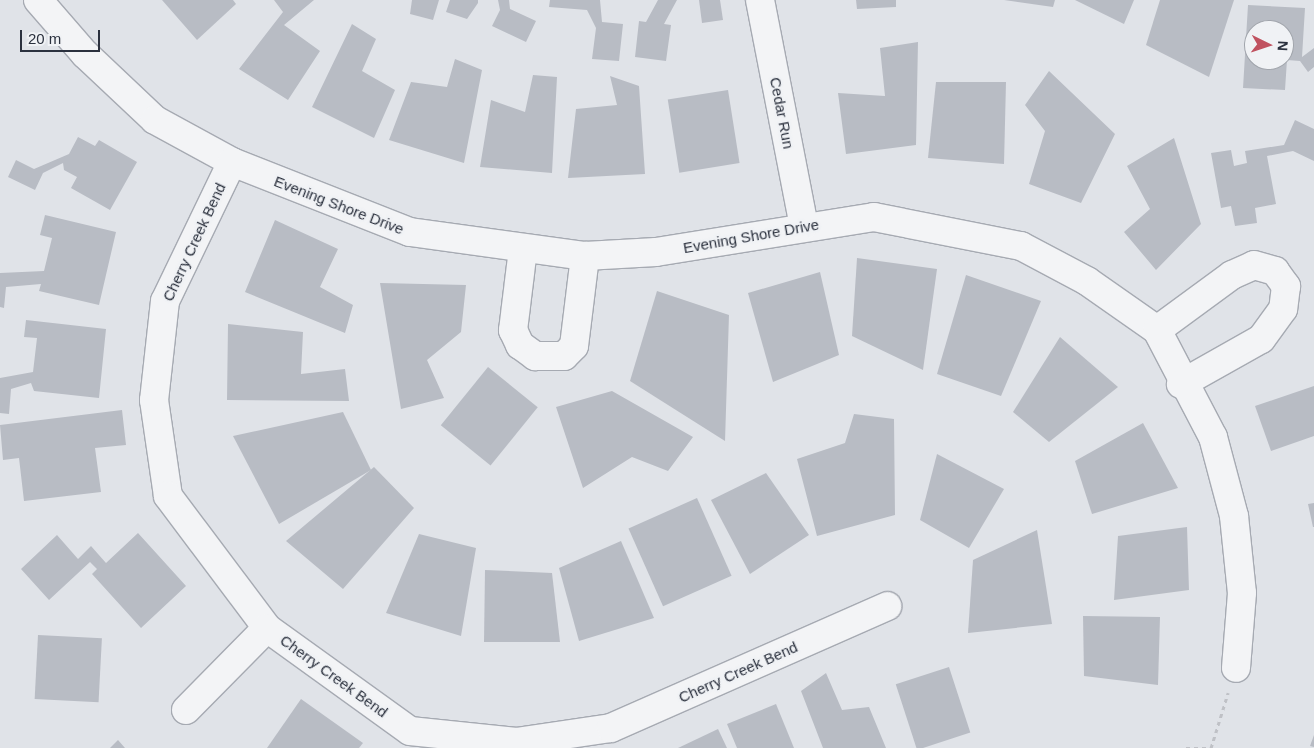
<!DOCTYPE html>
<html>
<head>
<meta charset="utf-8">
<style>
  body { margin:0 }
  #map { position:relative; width:1314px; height:748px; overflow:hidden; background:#e0e3e8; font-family:Helvetica,sans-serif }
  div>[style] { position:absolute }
  .building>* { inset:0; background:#b8bcc4; transform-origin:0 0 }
  .path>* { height:3px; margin-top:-1.5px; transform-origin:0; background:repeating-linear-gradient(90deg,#bfc1c6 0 4px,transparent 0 8px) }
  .roads { filter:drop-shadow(1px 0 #a6aab2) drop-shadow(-1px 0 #a6aab2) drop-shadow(0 1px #a6aab2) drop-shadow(0 -1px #a6aab2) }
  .street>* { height:28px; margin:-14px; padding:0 14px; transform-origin:14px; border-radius:14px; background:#f3f4f6 }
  span { translate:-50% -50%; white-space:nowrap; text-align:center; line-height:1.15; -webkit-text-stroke:5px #f0f2f5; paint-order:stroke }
  .street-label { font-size:15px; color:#2b313e }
  .north { position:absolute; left:1244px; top:20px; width:50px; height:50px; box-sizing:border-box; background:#f0f2f5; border:1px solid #a1a5ac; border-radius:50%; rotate:94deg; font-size:14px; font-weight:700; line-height:20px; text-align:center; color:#2b313e }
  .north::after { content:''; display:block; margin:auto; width:18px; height:22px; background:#c05260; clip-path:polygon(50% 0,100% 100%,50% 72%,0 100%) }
  .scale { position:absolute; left:20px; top:30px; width:80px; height:22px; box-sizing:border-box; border:2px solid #2b313e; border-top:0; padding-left:6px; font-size:15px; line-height:18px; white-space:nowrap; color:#2b313e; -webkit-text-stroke:4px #f0f2f5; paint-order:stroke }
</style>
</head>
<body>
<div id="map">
  <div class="building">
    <i style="clip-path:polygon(162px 0,233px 0,236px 4px,197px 40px)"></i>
    <i style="clip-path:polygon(274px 0,314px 0,284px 25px,320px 51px,288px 100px,239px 69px,283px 12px)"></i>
    <i style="clip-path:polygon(412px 0,439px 0,433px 20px,410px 14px)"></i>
    <i style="clip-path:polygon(450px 0,478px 0,478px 3px,467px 19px,446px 12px)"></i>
    <i style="clip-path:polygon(498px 0,509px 0,510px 9px,536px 21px,526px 42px,492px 26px,500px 10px)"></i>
    <i style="clip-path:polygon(550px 0,600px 0,602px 22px,623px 24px,619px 61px,592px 59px,596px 28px,587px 10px,549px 7px)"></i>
    <i style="clip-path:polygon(658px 0,677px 0,664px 24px,671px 25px,666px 61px,635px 57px,639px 21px,646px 22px)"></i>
    <i style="clip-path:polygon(699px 0,720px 0,723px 20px,702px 23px)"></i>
    <i style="clip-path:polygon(856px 0,896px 0,896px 7px,857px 9px)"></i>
    <i style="clip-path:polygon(1004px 0,1055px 0,1053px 7px)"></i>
    <i style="clip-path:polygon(1075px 0,1134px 0,1124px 24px)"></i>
    <i style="clip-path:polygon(1160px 0,1234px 0,1209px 77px,1146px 45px)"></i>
    <i style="clip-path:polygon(evenodd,1248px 5px,1305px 8px,1302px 57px,1314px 48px,1314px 67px,1308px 72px,1300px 61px,1287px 60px,1285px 90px,1243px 88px,1248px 5px,1254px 30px,1284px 30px,1284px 60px,1254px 60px,1254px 30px)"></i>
    <i style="clip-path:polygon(352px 24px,376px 39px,362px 71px,395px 90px,374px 138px,312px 107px)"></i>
    <i style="clip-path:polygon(918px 42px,916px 145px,846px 154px,838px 93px,885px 96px,880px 48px)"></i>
    <i style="clip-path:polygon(455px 59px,482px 70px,464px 163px,389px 140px,411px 82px,447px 87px)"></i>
    <i style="clip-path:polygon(1049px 71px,1115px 134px,1081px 203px,1029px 184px,1045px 131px,1025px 105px)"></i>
    <i style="clip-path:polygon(533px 75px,557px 77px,552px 173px,480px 167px,491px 100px,525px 112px)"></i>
    <i style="clip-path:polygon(610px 76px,639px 86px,645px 174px,568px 178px,576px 109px,617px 105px)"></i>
    <i style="clip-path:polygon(936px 82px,1006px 82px,1004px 164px,928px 158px)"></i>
    <i style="left:728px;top:90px;width:74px;height:61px;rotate:81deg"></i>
    <i style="clip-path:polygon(1295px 120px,1314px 129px,1314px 161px,1293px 151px,1267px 156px,1276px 204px,1255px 208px,1257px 223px,1235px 226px,1231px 206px,1221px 208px,1211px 153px,1231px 150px,1234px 166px,1247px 163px,1245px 151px,1284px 145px)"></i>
    <i style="clip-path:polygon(78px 137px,95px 146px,99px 140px,137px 162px,110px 210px,71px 188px,77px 177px,64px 170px,63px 163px,43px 173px,35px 190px,8px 177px,16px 160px,34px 169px,69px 154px)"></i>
    <i style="clip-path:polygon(1174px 138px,1201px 224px,1156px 270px,1124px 232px,1150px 209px,1127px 166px)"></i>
    <i style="clip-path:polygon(45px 215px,116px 232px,99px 305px,39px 291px,41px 284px,6px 287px,4px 308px,0 307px,0 273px,44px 271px,52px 238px,40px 235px)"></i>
    <i style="clip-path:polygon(275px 220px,338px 249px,320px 287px,353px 305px,345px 333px,245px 292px)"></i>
    <i style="clip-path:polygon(857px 258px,937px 269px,923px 370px,852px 336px)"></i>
    <i style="clip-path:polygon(820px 272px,839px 355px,773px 382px,748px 293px)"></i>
    <i style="clip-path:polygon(966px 275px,1041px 301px,1001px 396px,937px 374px)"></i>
    <i style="clip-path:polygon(380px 283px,466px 285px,461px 332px,427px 360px,444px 398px,401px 409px)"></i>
    <i style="clip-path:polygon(657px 291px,729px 315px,725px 441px,630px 381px)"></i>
    <i style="clip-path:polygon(26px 320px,106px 329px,99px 398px,34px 391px,31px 383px,11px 389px,9px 414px,0 413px,0 378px,33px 372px,37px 338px,24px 337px)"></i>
    <i style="clip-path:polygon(228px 324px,303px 332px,301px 374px,345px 369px,349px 401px,227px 400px)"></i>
    <i style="clip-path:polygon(1060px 337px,1118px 387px,1049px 442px,1013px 412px)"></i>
    <i style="left:488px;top:367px;width:64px;height:75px;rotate:39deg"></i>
    <i style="clip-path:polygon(1314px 386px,1314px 436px,1271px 451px,1255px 406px)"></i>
    <i style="clip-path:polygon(612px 391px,693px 437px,668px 471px,632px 457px,583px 488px,556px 407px)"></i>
    <i style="clip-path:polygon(122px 410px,126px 445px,95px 448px,101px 492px,24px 501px,19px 458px,3px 460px,0 425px)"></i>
    <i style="clip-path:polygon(343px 412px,371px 470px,279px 524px,233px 436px)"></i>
    <i style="clip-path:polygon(854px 414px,894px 419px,895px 515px,817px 536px,797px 459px,845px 443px)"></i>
    <i style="clip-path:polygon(1143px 423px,1178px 488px,1092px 514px,1075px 461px)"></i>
    <i style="clip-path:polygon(937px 454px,1004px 489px,969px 548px,920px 520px)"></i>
    <i style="clip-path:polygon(374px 467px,414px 508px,343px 589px,286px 541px)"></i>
    <i style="clip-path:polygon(766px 473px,809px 535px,750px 574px,711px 500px)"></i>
    <i style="left:697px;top:498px;width:85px;height:75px;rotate:66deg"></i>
    <i style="clip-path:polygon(1314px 503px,1314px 527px,1313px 527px,1308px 504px)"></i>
    <i style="clip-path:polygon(1187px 527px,1189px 590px,1114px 600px,1118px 536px)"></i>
    <i style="clip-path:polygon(1037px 530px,1052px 624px,968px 633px,973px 560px)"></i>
    <i style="clip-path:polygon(138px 533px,186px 586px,141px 628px,92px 574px,97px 569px,90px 562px,49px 600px,21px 569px,57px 535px,78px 559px,91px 546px,106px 563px)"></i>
    <i style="clip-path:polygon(419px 534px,476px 548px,461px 636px,386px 613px)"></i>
    <i style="clip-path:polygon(621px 541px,654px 618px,579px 641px,559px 568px)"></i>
    <i style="clip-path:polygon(485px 570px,552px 573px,560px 642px,484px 642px)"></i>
    <i style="clip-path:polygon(1083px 616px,1160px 617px,1158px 685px,1084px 676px)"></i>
    <i style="left:38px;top:635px;width:64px;height:64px;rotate:3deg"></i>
    <i style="left:949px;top:667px;width:69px;height:56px;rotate:72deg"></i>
    <i style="clip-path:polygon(826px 673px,842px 710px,869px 707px,886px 748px,823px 748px,801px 691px)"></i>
    <i style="clip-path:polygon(301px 699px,363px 743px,359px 748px,267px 748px)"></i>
    <i style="clip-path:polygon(776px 704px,794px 748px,737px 748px,727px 724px)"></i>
    <i style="clip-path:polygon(718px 729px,727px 748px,678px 748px)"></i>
    <i style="clip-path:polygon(1314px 735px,1314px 747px,1310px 746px)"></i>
    <i style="clip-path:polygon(118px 740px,125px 748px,110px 748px)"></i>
  </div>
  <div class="path">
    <i style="left:1186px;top:748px;width:21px"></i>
    <i style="left:1211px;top:748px;width:58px;rotate:-72.8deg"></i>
  </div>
  <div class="roads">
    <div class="street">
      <i style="left:38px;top:0;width:72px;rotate:49deg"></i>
      <i style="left:85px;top:54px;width:96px;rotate:43.3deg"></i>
      <i style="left:155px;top:120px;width:88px;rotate:28.6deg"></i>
      <i style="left:232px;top:162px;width:191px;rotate:21.5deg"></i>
      <i style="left:410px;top:232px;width:177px;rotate:7.8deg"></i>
      <i style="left:585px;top:256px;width:71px;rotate:-3.2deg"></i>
      <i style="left:656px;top:252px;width:221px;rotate:-9.1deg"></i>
      <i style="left:874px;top:217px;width:150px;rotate:11.2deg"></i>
      <i style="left:1021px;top:246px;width:75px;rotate:27.9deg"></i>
      <i style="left:1087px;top:281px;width:85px;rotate:35deg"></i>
      <i style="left:1157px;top:330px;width:121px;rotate:62.4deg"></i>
      <i style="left:1213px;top:437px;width:82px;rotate:75.1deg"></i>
      <i style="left:1234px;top:516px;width:77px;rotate:84.1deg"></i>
      <i style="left:1242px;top:593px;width:75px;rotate:94.6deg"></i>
      <i style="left:760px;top:0;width:230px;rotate:79deg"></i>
      <i style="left:232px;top:162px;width:154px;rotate:115.7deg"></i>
      <i style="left:165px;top:301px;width:100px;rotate:96.3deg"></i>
      <i style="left:154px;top:400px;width:97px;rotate:81.7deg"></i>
      <i style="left:168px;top:496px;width:165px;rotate:53.1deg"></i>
      <i style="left:267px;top:628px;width:176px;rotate:35.8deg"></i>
      <i style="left:410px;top:731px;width:107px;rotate:5.9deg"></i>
      <i style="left:516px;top:742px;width:96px;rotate:-8.4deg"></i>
      <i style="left:611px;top:728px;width:302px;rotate:-23.8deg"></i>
      <i style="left:523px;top:249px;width:82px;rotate:97deg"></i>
      <i style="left:513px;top:330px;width:17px;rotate:65deg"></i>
      <i style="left:520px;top:345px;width:19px;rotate:36deg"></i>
      <i style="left:535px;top:356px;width:29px"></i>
      <i style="left:564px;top:356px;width:14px;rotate:-45deg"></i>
      <i style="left:574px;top:346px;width:91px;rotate:-83deg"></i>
      <i style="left:1157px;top:330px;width:93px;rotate:-36.3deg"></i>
      <i style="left:1232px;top:275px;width:24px;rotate:-24deg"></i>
      <i style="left:1254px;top:265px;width:22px;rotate:16deg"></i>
      <i style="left:1275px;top:271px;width:19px;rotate:54deg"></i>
      <i style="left:1286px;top:286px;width:23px;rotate:97deg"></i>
      <i style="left:1283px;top:309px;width:37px;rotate:126deg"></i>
      <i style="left:1261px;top:339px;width:92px;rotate:150.6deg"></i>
      <i style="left:186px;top:710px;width:115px;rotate:-45.4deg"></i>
    </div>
  </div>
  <div class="street-label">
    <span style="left:782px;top:113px;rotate:79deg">Cedar Run</span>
    <span style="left:339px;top:205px;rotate:21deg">Evening Shore Drive</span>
    <span style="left:751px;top:236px;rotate:-10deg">Evening Shore Drive</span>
    <span style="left:194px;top:242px;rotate:-65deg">Cherry Creek Bend</span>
    <span style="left:738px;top:672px;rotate:-24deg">Cherry Creek Bend</span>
    <span style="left:334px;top:676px;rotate:36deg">Cherry Creek Bend</span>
  </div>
  <div class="north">N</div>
  <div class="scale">20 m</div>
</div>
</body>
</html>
